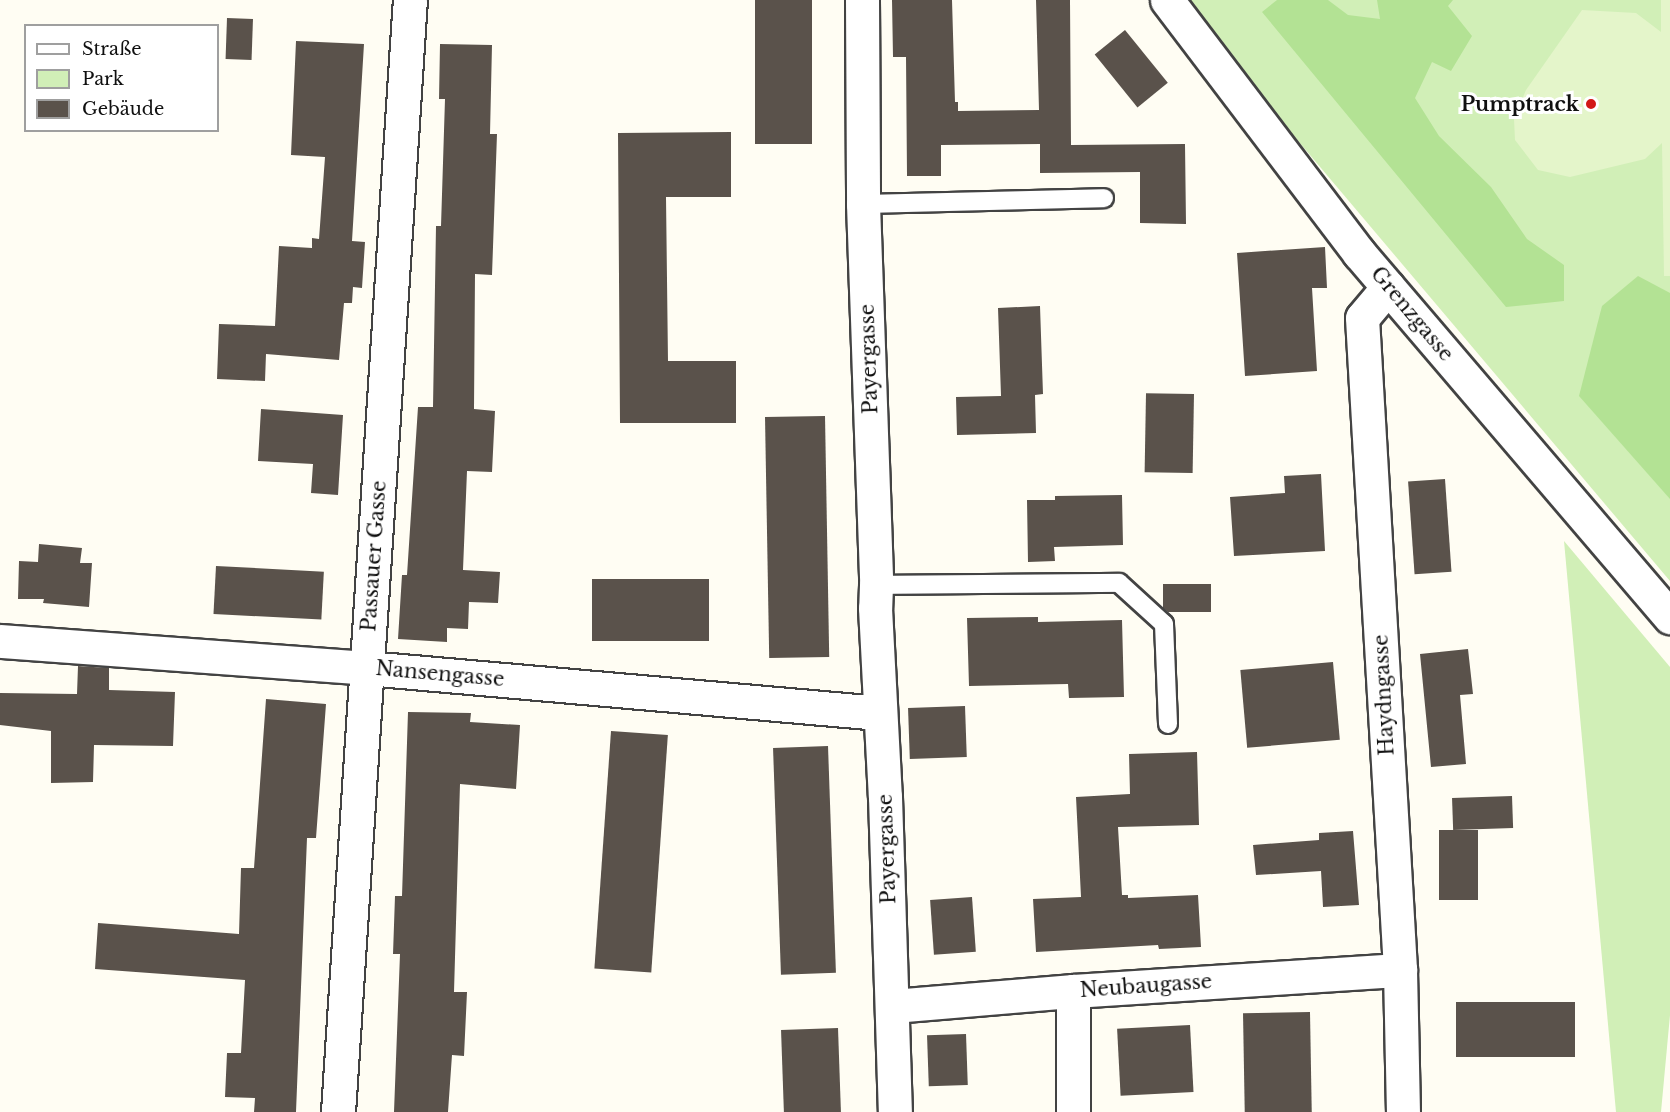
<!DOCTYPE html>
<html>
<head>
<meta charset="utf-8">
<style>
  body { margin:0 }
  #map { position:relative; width:1670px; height:1112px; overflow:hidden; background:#fffdf3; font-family:"Libre Baskerville",serif }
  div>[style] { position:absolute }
  .green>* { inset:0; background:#d1efb7 }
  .forest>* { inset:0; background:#b3e294 }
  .pitch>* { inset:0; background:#e4f5ca }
  .building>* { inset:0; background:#5a524b; transform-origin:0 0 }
  .roads { filter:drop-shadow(2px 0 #434343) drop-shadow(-2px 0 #434343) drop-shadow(0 2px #434343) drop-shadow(0 -2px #434343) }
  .service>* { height:18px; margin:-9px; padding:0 9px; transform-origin:9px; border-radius:9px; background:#fff }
  .minor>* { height:33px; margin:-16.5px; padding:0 16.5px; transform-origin:16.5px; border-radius:16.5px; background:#fff }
  .tertiary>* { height:33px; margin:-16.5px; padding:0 16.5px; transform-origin:16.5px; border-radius:16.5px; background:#fff }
  .dots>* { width:16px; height:16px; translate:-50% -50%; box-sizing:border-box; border:3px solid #fff; border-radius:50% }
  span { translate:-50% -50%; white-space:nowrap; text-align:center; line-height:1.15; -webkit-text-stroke:6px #fff; paint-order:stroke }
  .poi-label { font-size:20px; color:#101010; font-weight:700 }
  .right { translate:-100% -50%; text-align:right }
  .street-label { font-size:20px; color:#101010 }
  .legend { position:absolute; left:24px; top:24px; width:195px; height:108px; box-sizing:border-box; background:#fff; border:2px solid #9f9f9f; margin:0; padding:8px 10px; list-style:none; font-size:18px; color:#101010 }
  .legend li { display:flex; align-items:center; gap:12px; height:30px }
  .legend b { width:30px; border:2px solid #9f9f9f }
</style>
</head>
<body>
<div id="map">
  <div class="green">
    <i style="clip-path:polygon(1179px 0,1670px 0,1670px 581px)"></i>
    <i style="clip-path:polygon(1564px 541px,1670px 667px,1670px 1015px,1661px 1112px,1616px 1112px)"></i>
  </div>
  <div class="forest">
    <i style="clip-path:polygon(1277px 0,1328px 0,1348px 15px,1380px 19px,1377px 0,1453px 0,1448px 6px,1472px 36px,1451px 71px,1432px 62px,1415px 98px,1439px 136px,1491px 187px,1527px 239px,1564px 265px,1564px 301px,1506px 307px,1262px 12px)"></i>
    <i style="clip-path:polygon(1638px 276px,1670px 293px,1670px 499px,1579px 396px,1602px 306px)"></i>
  </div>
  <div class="pitch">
    <i style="clip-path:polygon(1661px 0,1670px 0,1670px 276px,1664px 276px,1662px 143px,1645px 159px,1570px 177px,1538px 170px,1515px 140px,1514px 119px,1526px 90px,1582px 10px,1636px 13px,1661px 32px)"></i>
  </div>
  <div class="building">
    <i style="left:755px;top:0;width:57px;height:144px"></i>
    <i style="clip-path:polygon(892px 0,952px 0,955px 102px,958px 102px,958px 111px,1039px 110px,1036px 0,1070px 0,1071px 145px,1185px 144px,1186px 224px,1140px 223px,1140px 172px,1040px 173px,1040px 144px,941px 145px,941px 176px,907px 176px,906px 57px,893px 57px)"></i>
    <i style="left:227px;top:18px;width:26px;height:41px;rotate:2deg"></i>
    <i style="left:1125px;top:30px;width:68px;height:39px;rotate:51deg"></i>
    <i style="clip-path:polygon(296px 41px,364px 44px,352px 241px,365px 242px,362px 288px,353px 287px,352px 303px,344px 303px,339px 360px,266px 354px,265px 381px,217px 379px,219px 324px,275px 326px,279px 246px,312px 248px,312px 238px,319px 239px,325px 157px,291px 155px)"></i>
    <i style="clip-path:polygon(440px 44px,492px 45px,490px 134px,497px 134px,492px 275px,475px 274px,474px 409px,495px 411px,492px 472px,467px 471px,463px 570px,500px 572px,498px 603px,469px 602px,468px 629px,447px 628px,447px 642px,398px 639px,402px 575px,407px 575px,418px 407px,433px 407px,436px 226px,441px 226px,445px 99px,439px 99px)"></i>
    <i style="clip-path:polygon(731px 132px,731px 197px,666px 197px,668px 361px,736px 361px,736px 423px,620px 423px,618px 133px)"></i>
    <i style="clip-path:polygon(1325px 247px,1327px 288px,1312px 288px,1317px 371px,1245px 376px,1237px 253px)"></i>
    <i style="clip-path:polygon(1040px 306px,1043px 394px,1035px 395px,1036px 433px,957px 435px,956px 397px,1001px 396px,998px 308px)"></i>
    <i style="left:1194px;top:394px;width:79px;height:48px;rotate:91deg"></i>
    <i style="clip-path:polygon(261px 409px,343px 415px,338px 495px,311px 493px,313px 464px,258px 461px)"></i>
    <i style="left:825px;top:416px;width:241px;height:60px;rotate:89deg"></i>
    <i style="clip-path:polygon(1321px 474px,1325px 551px,1234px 556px,1230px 497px,1285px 493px,1284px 476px)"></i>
    <i style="left:1445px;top:479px;width:93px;height:37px;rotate:86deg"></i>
    <i style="clip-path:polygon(1122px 495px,1123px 545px,1054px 547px,1055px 561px,1028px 562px,1027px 500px,1055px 500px,1055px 496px)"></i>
    <i style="clip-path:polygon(39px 544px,82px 548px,80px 563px,92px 563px,89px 607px,43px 603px,44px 599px,18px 599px,19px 561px,38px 562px)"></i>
    <i style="left:216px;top:566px;width:108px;height:48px;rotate:3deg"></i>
    <i style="left:592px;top:579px;width:117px;height:62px"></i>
    <i style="clip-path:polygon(1163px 584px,1211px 584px,1211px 612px,1168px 612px,1163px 608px)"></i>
    <i style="clip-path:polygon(1038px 617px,1038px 622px,1122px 620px,1124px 697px,1069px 698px,1068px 684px,969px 686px,967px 618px)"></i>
    <i style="clip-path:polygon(1468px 649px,1473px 694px,1460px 695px,1466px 764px,1431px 767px,1420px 654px)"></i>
    <i style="left:1333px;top:662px;width:78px;height:93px;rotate:85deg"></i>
    <i style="clip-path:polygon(78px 666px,109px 668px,109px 690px,175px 692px,173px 746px,94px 745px,93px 782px,51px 783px,51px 731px,0 725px,0 693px,77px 694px)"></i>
    <i style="clip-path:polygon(266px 699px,326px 704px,316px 838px,307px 838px,296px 1112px,254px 1112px,255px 1098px,225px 1097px,227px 1053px,241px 1053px,245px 980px,95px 969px,98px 923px,239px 934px,241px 868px,254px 868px)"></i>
    <i style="left:965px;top:706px;width:51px;height:57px;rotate:88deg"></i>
    <i style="clip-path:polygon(408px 712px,471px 713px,470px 722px,520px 725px,516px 789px,460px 784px,454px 992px,467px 992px,464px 1056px,452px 1055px,448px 1112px,394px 1112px,400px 954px,393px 954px,395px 896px,402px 896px)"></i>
    <i style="left:611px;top:731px;width:57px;height:238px;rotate:4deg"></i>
    <i style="left:828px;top:746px;width:227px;height:55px;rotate:88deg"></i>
    <i style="clip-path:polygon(1197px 752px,1199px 825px,1118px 827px,1122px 895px,1128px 895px,1128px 898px,1198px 895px,1201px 947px,1159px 949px,1158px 945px,1036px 952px,1033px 899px,1081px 897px,1076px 797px,1130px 794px,1129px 754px)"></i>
    <i style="left:1512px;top:796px;width:32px;height:60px;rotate:88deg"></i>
    <i style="left:1439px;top:830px;width:39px;height:70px"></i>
    <i style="clip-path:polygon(1353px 831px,1359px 905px,1323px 907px,1321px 871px,1256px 875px,1253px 845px,1319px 840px,1319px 833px)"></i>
    <i style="left:972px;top:897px;width:55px;height:42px;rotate:86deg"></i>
    <i style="left:1456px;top:1002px;width:119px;height:55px"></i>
    <i style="left:1310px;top:1012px;width:100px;height:67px;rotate:89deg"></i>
    <i style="left:1190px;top:1025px;width:67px;height:73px;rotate:87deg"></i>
    <i style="left:838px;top:1028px;width:84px;height:57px;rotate:88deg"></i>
    <i style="left:966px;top:1034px;width:51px;height:39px;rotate:88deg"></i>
  </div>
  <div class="roads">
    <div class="service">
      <i style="left:863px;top:204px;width:241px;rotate:-1.4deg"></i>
      <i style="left:876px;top:585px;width:243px;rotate:-0.5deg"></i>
      <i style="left:1119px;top:583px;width:61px;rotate:42.3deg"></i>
      <i style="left:1164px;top:624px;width:100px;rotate:87.7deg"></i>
    </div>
    <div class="minor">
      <i style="left:862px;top:0;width:204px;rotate:89.7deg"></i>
      <i style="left:863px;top:204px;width:381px;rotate:88deg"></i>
      <i style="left:876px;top:585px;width:23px;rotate:92deg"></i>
      <i style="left:875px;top:608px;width:189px;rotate:87deg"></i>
      <i style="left:885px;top:797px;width:315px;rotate:88.2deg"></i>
      <i style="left:1388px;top:287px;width:40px;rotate:130deg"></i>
      <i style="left:1362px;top:318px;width:653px;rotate:86.66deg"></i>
      <i style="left:1400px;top:970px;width:142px;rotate:88.8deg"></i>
      <i style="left:0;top:641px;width:368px;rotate:4.2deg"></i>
      <i style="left:367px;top:668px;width:514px;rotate:5.02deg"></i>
      <i style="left:1073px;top:991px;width:121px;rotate:90deg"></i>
      <i style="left:893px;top:1006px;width:181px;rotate:-4.8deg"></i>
      <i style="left:1073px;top:991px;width:328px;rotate:-3.7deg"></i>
      <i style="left:338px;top:1112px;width:1114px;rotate:-86.3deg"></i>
    </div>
    <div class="tertiary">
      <i style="left:1167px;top:0;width:318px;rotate:52.8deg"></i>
      <i style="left:1359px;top:253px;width:479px;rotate:49.5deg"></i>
    </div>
  </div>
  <div class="dots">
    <i style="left:1591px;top:104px;background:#d21817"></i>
  </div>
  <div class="poi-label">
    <span class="right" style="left:1579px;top:104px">Pumptrack</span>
  </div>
  <div class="street-label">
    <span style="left:1412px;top:314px;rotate:50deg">Grenzgasse</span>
    <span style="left:869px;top:359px;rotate:-92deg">Payergasse</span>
    <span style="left:374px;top:556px;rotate:-86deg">Passauer Gasse</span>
    <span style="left:440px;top:674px;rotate:5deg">Nansengasse</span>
    <span style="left:1384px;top:695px;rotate:-93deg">Haydngasse</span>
    <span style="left:887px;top:849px;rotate:-92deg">Payergasse</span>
    <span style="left:1146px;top:986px;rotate:-4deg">Neubaugasse</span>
  </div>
  <ul class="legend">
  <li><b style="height:8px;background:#fff"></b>Straße</li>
  <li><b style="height:16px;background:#d1efb7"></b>Park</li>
  <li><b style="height:16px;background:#5a524b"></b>Gebäude</li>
  </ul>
</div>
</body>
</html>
